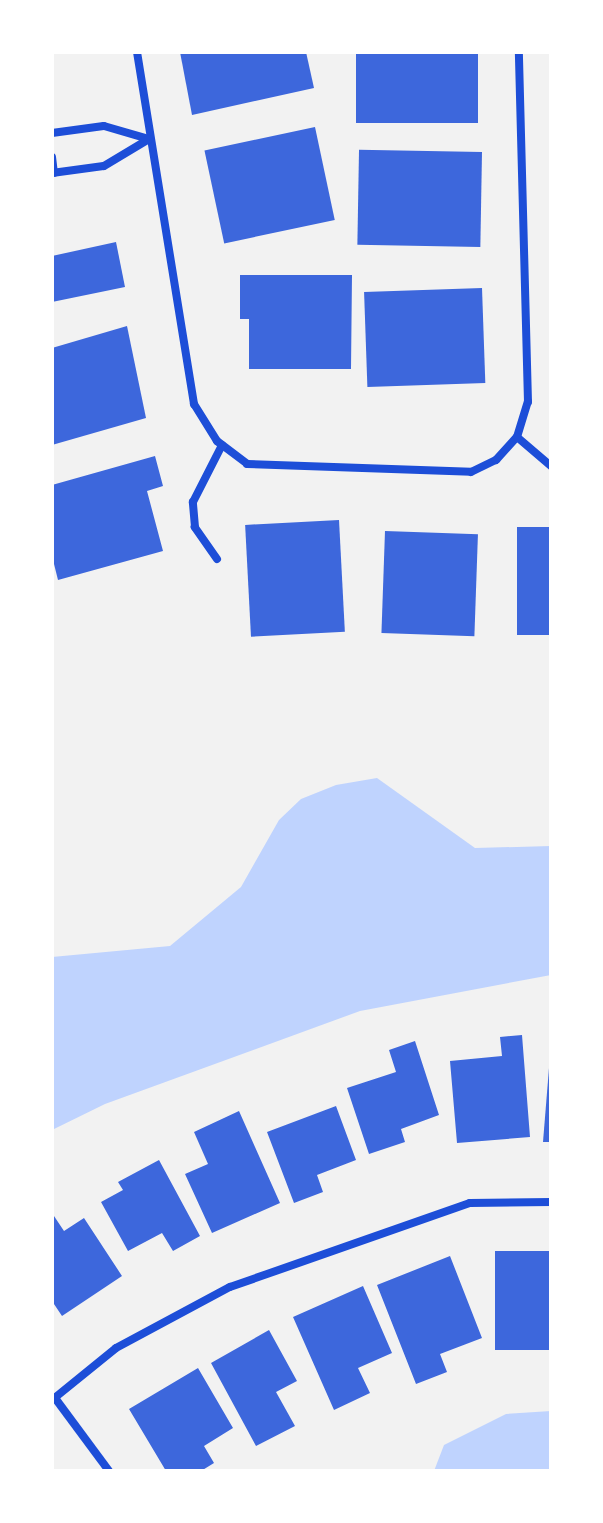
<!DOCTYPE html>
<html>
<head>
<meta charset="utf-8">
<style>
  body { margin:0 }
  #map { position:relative; width:603px; height:1523px; overflow:hidden; background:#f2f2f2; font-family:Karla,sans-serif }
  div>[style] { position:absolute }
  .water>* { inset:0; background:#bfd3fe }
  .building>* { inset:0; background:#3d67dc; transform-origin:0 0 }
  .minor>* { height:8px; margin:-4px; padding:0 4px; transform-origin:4px; border-radius:4px; background:#1d4ed8 }
  span { translate:-50% -50%; white-space:nowrap; text-align:center; line-height:1.15; -webkit-text-stroke:7px #fff; paint-order:stroke }
  .frame { position:absolute; inset:0; border:54px solid #fff; pointer-events:none }
</style>
</head>
<body>
<div id="map">
  <div class="water">
    <i style="clip-path:polygon(377px 778px,475px 848px,551px 846px,551px 975px,360px 1011px,105px 1104px,52px 1130px,52px 957px,170px 946px,241px 887px,279px 820px,301px 799px,336px 785px)"></i>
    <i style="clip-path:polygon(551px 1411px,551px 1471px,434px 1471px,444px 1445px,506px 1414px)"></i>
  </div>
  <div class="building">
    <i style="clip-path:polygon(180px 52px,306px 52px,314px 88px,192px 115px)"></i>
    <i style="left:356px;top:52px;width:122px;height:71px"></i>
    <i style="left:315px;top:127px;width:95px;height:113px;rotate:78deg"></i>
    <i style="left:482px;top:152px;width:95px;height:123px;rotate:91deg"></i>
    <i style="clip-path:polygon(116px 242px,125px 287px,52px 302px,52px 256px)"></i>
    <i style="clip-path:polygon(240px 275px,352px 275px,351px 369px,249px 369px,249px 319px,240px 319px)"></i>
    <i style="left:482px;top:288px;width:95px;height:118px;rotate:88deg"></i>
    <i style="clip-path:polygon(127px 326px,146px 418px,52px 445px,52px 348px)"></i>
    <i style="clip-path:polygon(155px 456px,163px 486px,147px 491px,163px 551px,58px 580px,52px 556px,52px 485px)"></i>
    <i style="left:339px;top:520px;width:112px;height:94px;rotate:87deg"></i>
    <i style="left:517px;top:527px;width:34px;height:108px"></i>
    <i style="left:385px;top:531px;width:93px;height:102px;rotate:2deg"></i>
    <i style="clip-path:polygon(522px 1035px,530px 1137px,457px 1143px,450px 1061px,502px 1056px,500px 1037px)"></i>
    <i style="clip-path:polygon(415px 1041px,439px 1115px,401px 1129px,405px 1142px,369px 1154px,347px 1088px,396px 1072px,389px 1050px)"></i>
    <i style="clip-path:polygon(549px 1068px,551px 1068px,551px 1142px,543px 1142px)"></i>
    <i style="clip-path:polygon(336px 1106px,356px 1160px,317px 1175px,323px 1192px,294px 1203px,267px 1132px)"></i>
    <i style="clip-path:polygon(239px 1111px,280px 1203px,212px 1233px,185px 1174px,208px 1164px,194px 1132px)"></i>
    <i style="clip-path:polygon(159px 1160px,200px 1236px,173px 1251px,162px 1233px,128px 1251px,101px 1202px,123px 1190px,118px 1182px)"></i>
    <i style="clip-path:polygon(52px 1213px,64px 1231px,84px 1218px,122px 1276px,62px 1316px,52px 1301px)"></i>
    <i style="left:551px;top:1251px;width:99px;height:56px;rotate:90deg"></i>
    <i style="clip-path:polygon(450px 1256px,482px 1338px,440px 1354px,447px 1372px,416px 1384px,377px 1285px)"></i>
    <i style="clip-path:polygon(363px 1286px,392px 1353px,358px 1368px,370px 1393px,334px 1410px,293px 1317px)"></i>
    <i style="clip-path:polygon(269px 1330px,297px 1381px,276px 1392px,295px 1426px,256px 1446px,211px 1363px)"></i>
    <i style="clip-path:polygon(198px 1368px,233px 1428px,204px 1446px,214px 1463px,201px 1471px,166px 1471px,129px 1409px)"></i>
  </div>
  <div class="minor">
    <i style="left:137px;top:52px;width:357px;rotate:80.8deg"></i>
    <i style="left:194px;top:404px;width:44px;rotate:58.1deg"></i>
    <i style="left:217px;top:441px;width:38px;rotate:37deg"></i>
    <i style="left:247px;top:464px;width:224px;rotate:2deg"></i>
    <i style="left:471px;top:472px;width:28px;rotate:-26deg"></i>
    <i style="left:496px;top:460px;width:31px;rotate:-48deg"></i>
    <i style="left:517px;top:437px;width:37px;rotate:-73deg"></i>
    <i style="left:528px;top:402px;width:350px;rotate:-91.5deg"></i>
    <i style="left:52px;top:133px;width:52px;rotate:-7.7deg"></i>
    <i style="left:104px;top:126px;width:47px;rotate:16.1deg"></i>
    <i style="left:52px;top:157px;width:16px;rotate:83deg"></i>
    <i style="left:52px;top:173px;width:52px;rotate:-7.7deg"></i>
    <i style="left:104px;top:166px;width:52px;rotate:-31deg"></i>
    <i style="left:517px;top:437px;width:45px;rotate:40.5deg"></i>
    <i style="left:217px;top:559px;width:39px;rotate:-125deg"></i>
    <i style="left:195px;top:527px;width:25px;rotate:-95deg"></i>
    <i style="left:193px;top:502px;width:64px;rotate:-63deg"></i>
    <i style="left:55px;top:1398px;width:91px;rotate:53.5deg"></i>
    <i style="left:52px;top:1400px;width:82px;rotate:-39.1deg"></i>
    <i style="left:116px;top:1348px;width:129px;rotate:-28.2deg"></i>
    <i style="left:230px;top:1287px;width:254px;rotate:-19.3deg"></i>
    <i style="left:470px;top:1203px;width:81px;rotate:-0.7deg"></i>
  </div>
  <div class="frame"></div>
</div>
</body>
</html>
